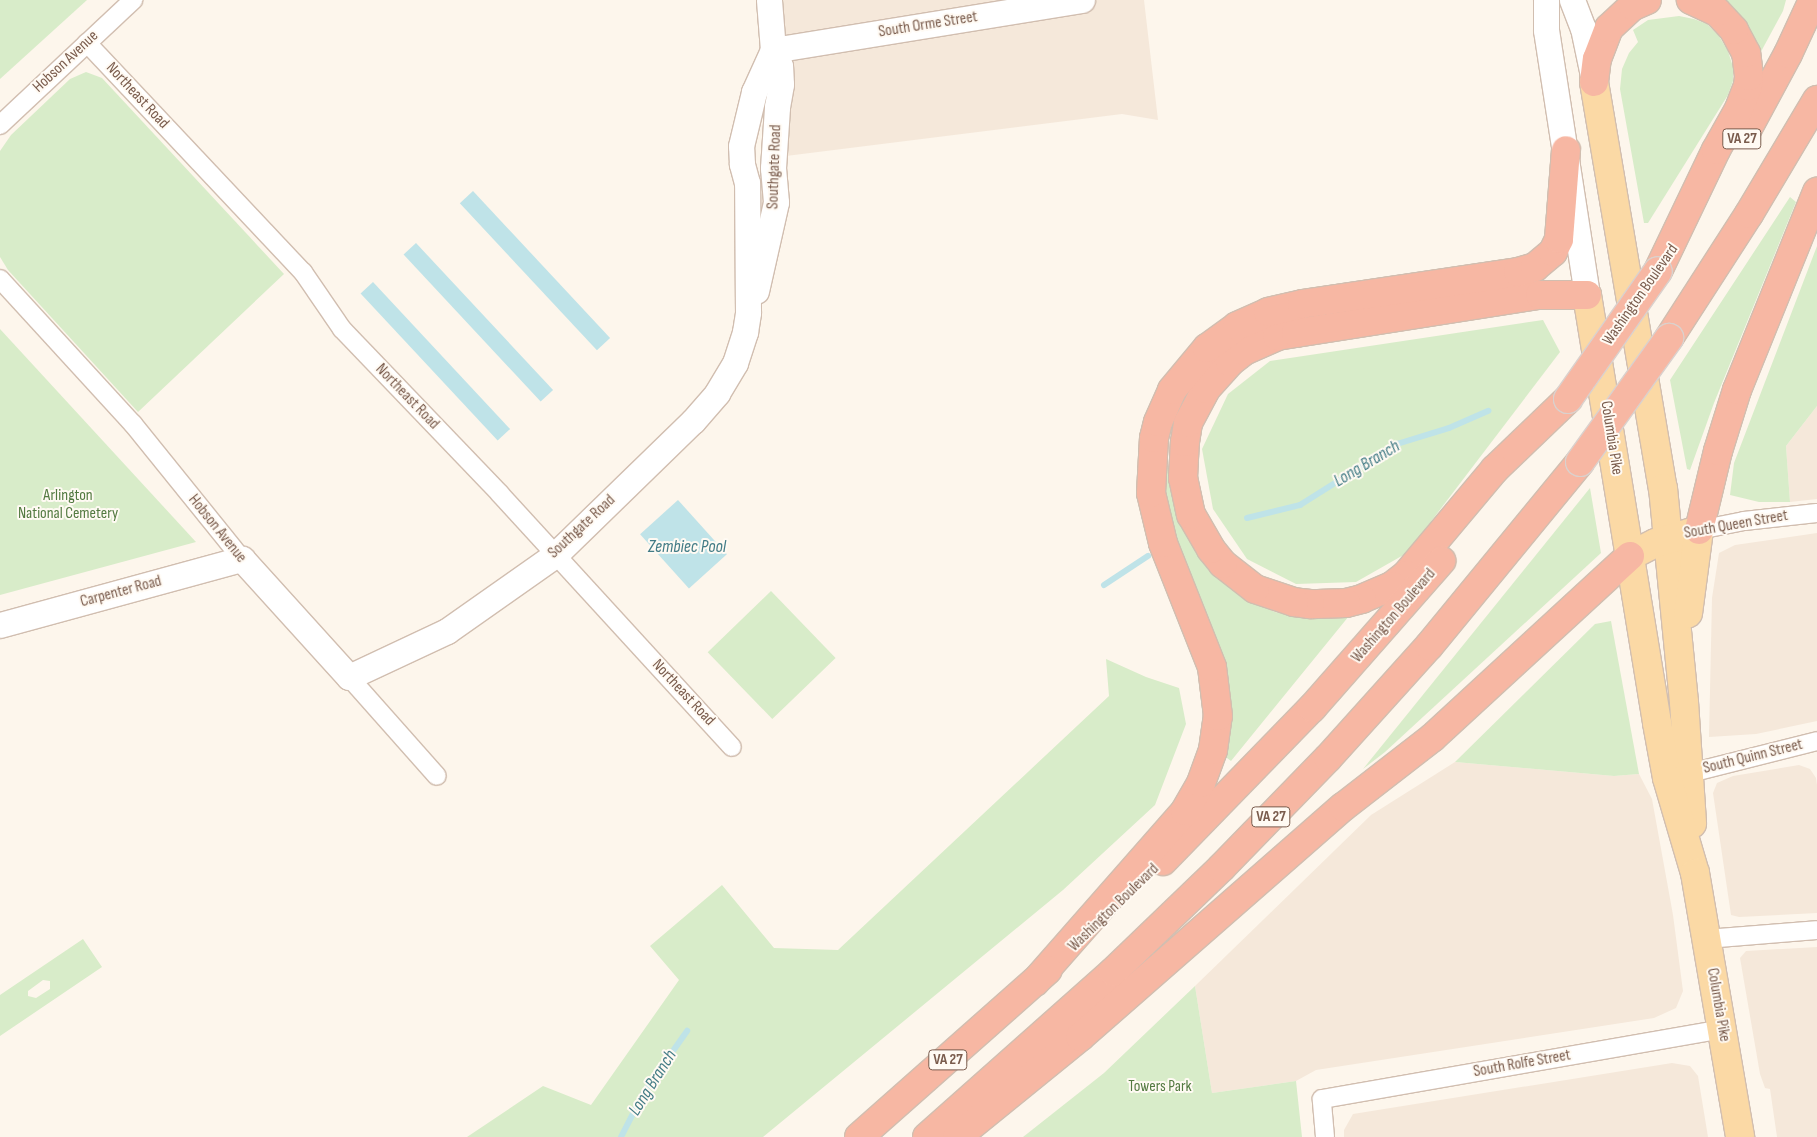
<!DOCTYPE html>
<html>
<head>
<meta charset="utf-8">
<style>
  body { margin:0 }
  #map { position:relative; width:1817px; height:1137px; overflow:hidden; background:#fdf6ec; font-family:"Sofia Sans Condensed",sans-serif }
  div>[style] { position:absolute }
  .residential>* { inset:0; background:#f5e8da }
  .green>* { inset:0; background:#d8ecc9; transform-origin:0 0 }
  .water>* { inset:0; background:#bfe3e8; transform-origin:0 0 }
  .stream>* { height:6px; margin:-3px; padding:0 3px; transform-origin:3px; border-radius:3px; background:#bfe3e8 }
  .roads { filter:drop-shadow(1px 0 #d1beb0) drop-shadow(-1px 0 #d1beb0) drop-shadow(0 1px #d1beb0) drop-shadow(0 -1px #d1beb0) }
  .street>* { height:18px; margin:-9px; padding:0 9px; transform-origin:9px; border-radius:9px; background:#fff }
  .secondary>* { height:25px; margin:-12.5px; padding:0 12.5px; transform-origin:12.5px; border-radius:12.5px; background:#fff }
  .primary>* { height:28px; margin:-14px; padding:0 14px; transform-origin:14px; border-radius:14px; background:#fbd9a5 }
  .highway>* { height:28px; margin:-14px; padding:0 14px; transform-origin:14px; border-radius:14px; background:#f7b7a3 }
  .bridges { filter:drop-shadow(1px 0 #dad1cd) drop-shadow(-1px 0 #dad1cd) drop-shadow(0 1px #dad1cd) drop-shadow(0 -1px #dad1cd) }
  .highway-bridge>* { height:28px; margin:-14px; padding:0 14px; transform-origin:14px; border-radius:14px; background:#f7b7a3 }
  span { translate:-50% -50%; white-space:nowrap; text-align:center; line-height:1.15; -webkit-text-stroke:4px #fffaf3; paint-order:stroke }
  .shield-label span { padding:1px 4px; background:#fffaf3; border:1px solid; border-radius:4px; -webkit-text-stroke-width:0 }
  .shield-label { font-size:15px; color:#7a5c4d; font-weight:700 }
  .street-label { font-size:16px; color:#7a5c4d }
  .park-label { font-size:16px; color:#537a41 }
  .water-label { font-size:18px; color:#437c86; font-style:italic }
</style>
</head>
<body>
<div id="map">
  <div class="residential">
    <i style="clip-path:polygon(769px 0,1144px 0,1158px 120px,1122px 114px,786px 156px)"></i>
    <i style="clip-path:polygon(1817px 406px,1817px 499px,1790px 502px,1786px 446px)"></i>
    <i style="clip-path:polygon(1817px 533px,1817px 721px,1756px 734px,1709px 737px,1712px 598px,1719px 553px,1735px 545px)"></i>
    <i style="clip-path:polygon(1455px 762px,1614px 776px,1639px 774px,1652px 799px,1673px 915px,1683px 991px,1676px 1008px,1654px 1018px,1316px 1070px,1296px 1081px,1212px 1093px,1195px 986px,1371px 815px)"></i>
    <i style="clip-path:polygon(1799px 765px,1810px 769px,1816px 778px,1817px 785px,1817px 913px,1739px 917px,1731px 915px,1713px 793px,1717px 783px,1733px 776px)"></i>
    <i style="clip-path:polygon(1817px 947px,1817px 1137px,1777px 1137px,1770px 1089px,1765px 1088px,1760px 1074px,1740px 958px,1746px 951px)"></i>
    <i style="clip-path:polygon(1672px 1063px,1690px 1066px,1698px 1076px,1708px 1137px,1344px 1137px,1344px 1130px,1353px 1114px)"></i>
  </div>
  <div class="green">
    <i style="clip-path:polygon(0 0,87px 0,0 79px)"></i>
    <i style="clip-path:polygon(1723px 0,1786px 0,1783px 11px,1757px 59px)"></i>
    <i style="clip-path:polygon(1679px 16px,1694px 19px,1707px 24px,1719px 36px,1728px 51px,1733px 67px,1733px 81px,1728px 95px,1648px 223px,1644px 223px,1620px 89px,1622px 69px,1629px 53px,1638px 42px,1633px 30px,1648px 20px)"></i>
    <i style="clip-path:polygon(86px 72px,102px 78px,284px 274px,138px 412px,8px 270px,0 257px,0 151px,11px 135px,70px 79px)"></i>
    <i style="clip-path:polygon(1790px 197px,1796px 202px,1714px 403px,1690px 470px,1687px 469px,1670px 380px)"></i>
    <i style="clip-path:polygon(1817px 246px,1817px 406px,1786px 446px,1790px 502px,1759px 502px,1730px 495px,1734px 463px)"></i>
    <i style="clip-path:polygon(1543px 320px,1560px 352px,1407px 553px,1356px 582px,1296px 584px,1247px 559px,1213px 509px,1202px 449px,1228px 394px,1270px 361px)"></i>
    <i style="clip-path:polygon(0 329px,196px 542px,0 595px)"></i>
    <i style="clip-path:polygon(1160px 464px,1169px 466px,1175px 502px,1198px 552px,1221px 581px,1247px 599px,1275px 612px,1308px 619px,1349px 616px,1231px 761px,1223px 755px,1163px 518px)"></i>
    <i style="clip-path:polygon(1590px 488px,1601px 553px,1385px 752px,1363px 769px)"></i>
    <i style="left:771px;top:591px;width:93px;height:88px;rotate:46deg"></i>
    <i style="clip-path:polygon(1611px 621px,1639px 774px,1614px 776px,1455px 762px,1595px 624px)"></i>
    <i style="clip-path:polygon(1106px 659px,1146px 677px,1179px 688px,1186px 724px,1155px 805px,1063px 890px,763px 1137px,467px 1137px,543px 1086px,591px 1105px,679px 980px,650px 946px,722px 885px,774px 948px,838px 950px,1109px 696px)"></i>
    <i style="clip-path:polygon(evenodd,83px 939px,102px 967px,0 1036px,0 995px,83px 939px,43px 980px,50px 981px,50px 989px,36px 998px,28px 996px,28px 991px,43px 980px)"></i>
    <i style="clip-path:polygon(1195px 986px,1212px 1093px,1296px 1081px,1302px 1137px,1023px 1137px,1104px 1073px)"></i>
  </div>
  <div class="water">
    <i style="left:473px;top:191px;width:201px;height:18px;rotate:47deg"></i>
    <i style="left:416px;top:243px;width:201px;height:17px;rotate:47deg"></i>
    <i style="left:373px;top:282px;width:201px;height:17px;rotate:47deg"></i>
    <i style="left:678px;top:500px;width:73px;height:51px;rotate:48deg"></i>
  </div>
  <div class="stream">
    <i style="left:1247px;top:518px;width:55px;rotate:-13.8deg"></i>
    <i style="left:1300px;top:505px;width:115px;rotate:-32.2deg"></i>
    <i style="left:1397px;top:444px;width:54px;rotate:-17.1deg"></i>
    <i style="left:1449px;top:428px;width:43px;rotate:-23.6deg"></i>
    <i style="left:1104px;top:585px;width:53px;rotate:-33.4deg"></i>
    <i style="left:621px;top:1137px;width:51px;rotate:-62.9deg"></i>
    <i style="left:644px;top:1092px;width:75px;rotate:-54.8deg"></i>
  </div>
  <div class="roads">
    <div class="street">
      <i style="left:87px;top:43px;width:315px;rotate:46.7deg"></i>
      <i style="left:303px;top:272px;width:69px;rotate:55.6deg"></i>
      <i style="left:342px;top:329px;width:228px;rotate:46.2deg"></i>
      <i style="left:500px;top:494px;width:343px;rotate:47.5deg"></i>
      <i style="left:0;top:125px;width:183px;rotate:-43.2deg"></i>
      <i style="left:0;top:279px;width:197px;rotate:47.5deg"></i>
      <i style="left:133px;top:424px;width:174px;rotate:51.1deg"></i>
      <i style="left:1699px;top:530px;width:46px;rotate:-11.3deg"></i>
      <i style="left:1744px;top:521px;width:73px;rotate:-6.3deg"></i>
      <i style="left:349px;top:677px;width:132px;rotate:48.4deg"></i>
      <i style="left:1690px;top:773px;width:131px;rotate:-14.1deg"></i>
      <i style="left:1706px;top:939px;width:111px;rotate:-4.6deg"></i>
      <i style="left:1325px;top:1137px;width:38px;rotate:-95deg"></i>
      <i style="left:1322px;top:1099px;width:406px;rotate:-9.9deg"></i>
    </div>
    <div class="secondary">
      <i style="left:1546px;top:0;width:30px;rotate:90deg"></i>
      <i style="left:1546px;top:30px;width:268px;rotate:81.2deg"></i>
      <i style="left:1572px;top:0;width:30px;rotate:69deg"></i>
      <i style="left:1583px;top:28px;width:53px;rotate:78.1deg"></i>
      <i style="left:773px;top:50px;width:313px;rotate:-9.2deg"></i>
      <i style="left:756px;top:291px;width:91px;rotate:-77.3deg"></i>
      <i style="left:776px;top:202px;width:34px;rotate:-95deg"></i>
      <i style="left:773px;top:168px;width:61px;rotate:-86.2deg"></i>
      <i style="left:777px;top:107px;width:23px;rotate:-80deg"></i>
      <i style="left:781px;top:84px;width:18px;rotate:-93deg"></i>
      <i style="left:780px;top:66px;width:17px;rotate:-114deg"></i>
      <i style="left:773px;top:50px;width:50px;rotate:-94.6deg"></i>
      <i style="left:0;top:625px;width:251px;rotate:-15.3deg"></i>
      <i style="left:242px;top:559px;width:159px;rotate:47.8deg"></i>
      <i style="left:349px;top:677px;width:108px;rotate:-25.1deg"></i>
      <i style="left:447px;top:631px;width:132px;rotate:-35.1deg"></i>
      <i style="left:555px;top:555px;width:192px;rotate:-44.2deg"></i>
      <i style="left:693px;top:421px;width:37px;rotate:-49deg"></i>
      <i style="left:717px;top:393px;width:35px;rotate:-59deg"></i>
      <i style="left:735px;top:363px;width:33px;rotate:-72deg"></i>
      <i style="left:745px;top:332px;width:20px;rotate:-81deg"></i>
      <i style="left:748px;top:312px;width:129px;rotate:-90.4deg"></i>
      <i style="left:747px;top:183px;width:20px;rotate:-105deg"></i>
      <i style="left:742px;top:164px;width:18px;rotate:-93deg"></i>
      <i style="left:741px;top:146px;width:56px;rotate:-76.5deg"></i>
      <i style="left:754px;top:92px;width:46px;rotate:-65.7deg"></i>
    </div>
    <div class="primary">
      <i style="left:1594px;top:82px;width:412px;rotate:80.4deg"></i>
      <i style="left:1663px;top:488px;width:215px;rotate:84.4deg"></i>
      <i style="left:1684px;top:702px;width:122px;rotate:86.2deg"></i>
      <i style="left:1587px;top:295px;width:434px;rotate:80.7deg"></i>
      <i style="left:1657px;top:723px;width:56px;rotate:79.7deg"></i>
      <i style="left:1667px;top:778px;width:99px;rotate:73.6deg"></i>
      <i style="left:1695px;top:873px;width:268px;rotate:80.3deg"></i>
      <i style="left:1630px;top:556px;width:29px;rotate:-27deg"></i>
      <i style="left:1656px;top:543px;width:45px;rotate:-16.8deg"></i>
      <i style="left:1699px;top:530px;width:84px;rotate:97.5deg"></i>
    </div>
    <div class="highway">
      <i style="left:1594px;top:82px;width:23px;rotate:-83deg"></i>
      <i style="left:1597px;top:59px;width:33px;rotate:-69deg"></i>
      <i style="left:1609px;top:28px;width:33px;rotate:-43deg"></i>
      <i style="left:1633px;top:6px;width:15px;rotate:-23deg"></i>
      <i style="left:1747px;top:130px;width:86px;rotate:-61.7deg"></i>
      <i style="left:1788px;top:54px;width:60px;rotate:-65.2deg"></i>
      <i style="left:1658px;top:271px;width:134px;rotate:-64.4deg"></i>
      <i style="left:1716px;top:150px;width:47px;rotate:-60.7deg"></i>
      <i style="left:1739px;top:109px;width:25px;rotate:-69deg"></i>
      <i style="left:1748px;top:86px;width:10px;rotate:-84deg"></i>
      <i style="left:1749px;top:76px;width:23px;rotate:-97deg"></i>
      <i style="left:1746px;top:53px;width:26px;rotate:-118deg"></i>
      <i style="left:1734px;top:30px;width:25px;rotate:-133deg"></i>
      <i style="left:1717px;top:12px;width:29px;rotate:-155deg"></i>
      <i style="left:1669px;top:338px;width:148px;rotate:-57.2deg"></i>
      <i style="left:1749px;top:214px;width:133px;rotate:-59.2deg"></i>
      <i style="left:1568px;top:399px;width:101px;rotate:136.2deg"></i>
      <i style="left:1495px;top:469px;width:138px;rotate:130deg"></i>
      <i style="left:1406px;top:575px;width:18px;rotate:142deg"></i>
      <i style="left:1392px;top:586px;width:33px;rotate:157deg"></i>
      <i style="left:1362px;top:599px;width:16px;rotate:166deg"></i>
      <i style="left:1346px;top:603px;width:36px;rotate:178deg"></i>
      <i style="left:1310px;top:604px;width:16px;rotate:-173deg"></i>
      <i style="left:1294px;top:602px;width:41px;rotate:-161.6deg"></i>
      <i style="left:1255px;top:589px;width:41px;rotate:-142deg"></i>
      <i style="left:1223px;top:564px;width:19px;rotate:-129deg"></i>
      <i style="left:1211px;top:549px;width:39px;rotate:-120deg"></i>
      <i style="left:1191px;top:515px;width:38px;rotate:-102deg"></i>
      <i style="left:1183px;top:478px;width:36px;rotate:-87deg"></i>
      <i style="left:1185px;top:442px;width:19px;rotate:-81deg"></i>
      <i style="left:1188px;top:423px;width:38px;rotate:-62deg"></i>
      <i style="left:1206px;top:389px;width:36px;rotate:-48deg"></i>
      <i style="left:1230px;top:362px;width:18px;rotate:-38deg"></i>
      <i style="left:1244px;top:351px;width:36px;rotate:-24deg"></i>
      <i style="left:1277px;top:336px;width:19px;rotate:-9deg"></i>
      <i style="left:1296px;top:333px;width:247px;rotate:-8.9deg"></i>
      <i style="left:1540px;top:295px;width:47px"></i>
      <i style="left:1699px;top:530px;width:81px;rotate:-76.5deg"></i>
      <i style="left:1718px;top:451px;width:64px;rotate:-72.7deg"></i>
      <i style="left:1737px;top:390px;width:214px;rotate:-68deg"></i>
      <i style="left:1163px;top:861px;width:214px;rotate:-45.8deg"></i>
      <i style="left:1312px;top:708px;width:196px;rotate:-48.7deg"></i>
      <i style="left:1035px;top:982px;width:227px;rotate:-48.7deg"></i>
      <i style="left:1185px;top:811px;width:32px;rotate:-60deg"></i>
      <i style="left:1201px;top:783px;width:35px;rotate:-70deg"></i>
      <i style="left:1213px;top:750px;width:34px;rotate:-82deg"></i>
      <i style="left:1218px;top:716px;width:49px;rotate:-97deg"></i>
      <i style="left:1212px;top:667px;width:133px;rotate:-111.6deg"></i>
      <i style="left:1163px;top:543px;width:51px;rotate:-103.5deg"></i>
      <i style="left:1151px;top:493px;width:55px;rotate:-86.9deg"></i>
      <i style="left:1154px;top:438px;width:16px;rotate:-76deg"></i>
      <i style="left:1158px;top:422px;width:35px;rotate:-66deg"></i>
      <i style="left:1172px;top:390px;width:55px;rotate:-50.2deg"></i>
      <i style="left:1207px;top:348px;width:37px;rotate:-36deg"></i>
      <i style="left:1237px;top:326px;width:34px;rotate:-24deg"></i>
      <i style="left:1268px;top:312px;width:35px;rotate:-13deg"></i>
      <i style="left:1302px;top:304px;width:218px;rotate:-8.4deg"></i>
      <i style="left:1518px;top:272px;width:18px;rotate:-16deg"></i>
      <i style="left:1535px;top:267px;width:23px;rotate:-40deg"></i>
      <i style="left:1553px;top:252px;width:14px;rotate:-65deg"></i>
      <i style="left:1559px;top:239px;width:89px;rotate:-85.5deg"></i>
      <i style="left:859px;top:1137px;width:252px;rotate:-41.5deg"></i>
      <i style="left:927px;top:1137px;width:249px;rotate:-41.6deg"></i>
      <i style="left:1113px;top:972px;width:150px;rotate:-43.9deg"></i>
      <i style="left:1221px;top:868px;width:153px;rotate:-45.8deg"></i>
      <i style="left:1328px;top:758px;width:151px;rotate:-48deg"></i>
      <i style="left:1429px;top:646px;width:238px;rotate:-50.6deg"></i>
      <i style="left:957px;top:1137px;width:159px;rotate:-39.1deg"></i>
      <i style="left:1080px;top:1037px;width:349px;rotate:-41.2deg"></i>
      <i style="left:1343px;top:807px;width:113px;rotate:-37.8deg"></i>
      <i style="left:1432px;top:738px;width:269px;rotate:-42.6deg"></i>
    </div>
  </div>
  <div class="bridges">
    <div class="highway-bridge">
      <i style="left:1568px;top:399px;width:156px;rotate:-54.9deg"></i>
      <i style="left:1580px;top:462px;width:153px;rotate:-54.3deg"></i>
    </div>
  </div>
  <div class="shield-label">
    <span style="left:1742px;top:139px">VA 27</span>
    <span style="left:1271px;top:817px">VA 27</span>
    <span style="left:948px;top:1060px">VA 27</span>
  </div>
  <div class="street-label">
    <span style="left:928px;top:25px;rotate:-9deg">South Orme Street</span>
    <span style="left:66px;top:62px;rotate:-43deg">Hobson Avenue</span>
    <span style="left:137px;top:96px;rotate:47deg">Northeast Road</span>
    <span style="left:775px;top:167px;rotate:-88deg">Southgate Road</span>
    <span style="left:1641px;top:295px;rotate:-55deg">Washington Boulevard</span>
    <span style="left:407px;top:397px;rotate:46deg">Northeast Road</span>
    <span style="left:1611px;top:438px;rotate:81deg">Columbia Pike</span>
    <span style="left:1736px;top:525px;rotate:-10deg">South Queen Street</span>
    <span style="left:582px;top:527px;rotate:-43deg">Southgate Road</span>
    <span style="left:217px;top:529px;rotate:51deg">Hobson Avenue</span>
    <span style="left:121px;top:592px;rotate:-15deg">Carpenter Road</span>
    <span style="left:1394px;top:616px;rotate:-49deg">Washington Boulevard</span>
    <span style="left:683px;top:693px;rotate:47deg">Northeast Road</span>
    <span style="left:1753px;top:757px;rotate:-14deg">South Quinn Street</span>
    <span style="left:1114px;top:908px;rotate:-44deg">Washington Boulevard</span>
    <span style="left:1718px;top:1005px;rotate:80deg">Columbia Pike</span>
    <span style="left:1522px;top:1064px;rotate:-10deg">South Rolfe Street</span>
  </div>
  <div class="park-label">
    <span style="left:68px;top:505px">Arlington<br>National Cemetery</span>
    <span style="left:1160px;top:1087px">Towers Park</span>
  </div>
  <div class="water-label">
    <span style="left:1367px;top:464px;rotate:-31deg">Long Branch</span>
    <span style="left:687px;top:547px">Zembiec Pool</span>
    <span style="left:653px;top:1083px;rotate:-58deg">Long Branch</span>
  </div>
</div>
</body>
</html>
